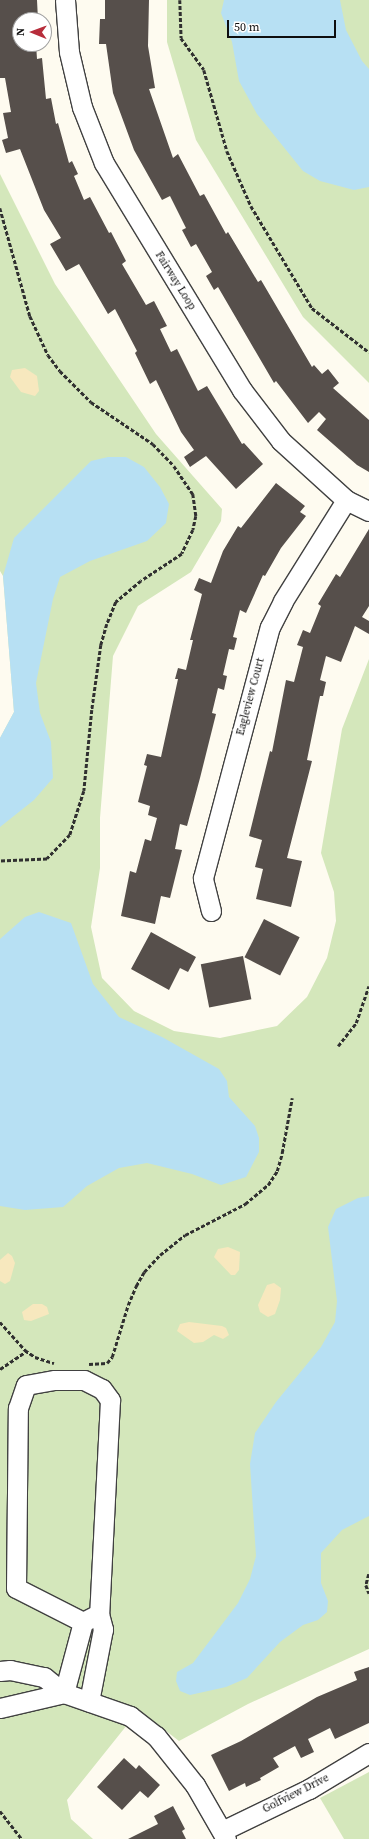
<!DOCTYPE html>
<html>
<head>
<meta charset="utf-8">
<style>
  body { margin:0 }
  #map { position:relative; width:369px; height:1839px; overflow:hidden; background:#fefbf0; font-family:"Source Serif 4",serif }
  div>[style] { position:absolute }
  .green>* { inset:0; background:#d4e7bb }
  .sand>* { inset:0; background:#f7e8be }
  .water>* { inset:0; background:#b7e0f3 }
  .building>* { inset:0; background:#564f4b; transform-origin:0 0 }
  .path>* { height:2.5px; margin-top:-1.25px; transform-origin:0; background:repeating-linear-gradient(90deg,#303030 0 4px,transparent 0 6px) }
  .roads { filter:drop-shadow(1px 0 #414141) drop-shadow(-1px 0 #414141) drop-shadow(0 1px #414141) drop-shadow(0 -1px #414141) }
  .minor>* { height:19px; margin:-9.5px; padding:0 9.5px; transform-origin:9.5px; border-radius:9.5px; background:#fff }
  span { translate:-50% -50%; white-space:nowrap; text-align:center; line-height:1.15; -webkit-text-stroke:4px #fff; paint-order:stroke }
  .street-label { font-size:11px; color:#0e0e0e }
  .north { position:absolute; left:12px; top:12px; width:40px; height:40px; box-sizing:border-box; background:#fff; border:1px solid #9f9f9f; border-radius:50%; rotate:271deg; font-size:11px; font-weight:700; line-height:16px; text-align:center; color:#0e0e0e }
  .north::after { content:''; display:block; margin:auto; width:14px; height:18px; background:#b72d3b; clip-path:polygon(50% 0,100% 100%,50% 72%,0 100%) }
  .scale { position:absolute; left:227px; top:20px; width:109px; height:18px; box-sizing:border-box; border:2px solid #0e0e0e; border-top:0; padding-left:5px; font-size:12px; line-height:14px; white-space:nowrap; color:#0e0e0e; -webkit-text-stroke:3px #fff; paint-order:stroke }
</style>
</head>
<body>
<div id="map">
  <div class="green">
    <i style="clip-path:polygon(167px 0,369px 0,369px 383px,303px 317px,196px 140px,167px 42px)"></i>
    <i style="clip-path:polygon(0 174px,55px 284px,156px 434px,222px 509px,221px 521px,191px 572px,138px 606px,113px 656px,100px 818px,100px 868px,91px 927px,102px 978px,134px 1011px,174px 1031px,220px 1038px,277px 1026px,307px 997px,327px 958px,336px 921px,334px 892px,321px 853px,342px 729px,369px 659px,369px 1649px,248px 1704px,179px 1741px,139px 1710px,67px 1800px,71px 1819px,93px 1839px,0 1839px,0 738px,14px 712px,3px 576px,0 571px)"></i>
    <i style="clip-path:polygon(369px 1772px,369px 1839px,344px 1839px,320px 1798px)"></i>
  </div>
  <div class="sand">
    <i style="clip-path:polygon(25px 368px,37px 376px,39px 391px,35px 396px,21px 392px,10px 377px,12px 370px)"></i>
    <i style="clip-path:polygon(228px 1247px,240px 1252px,239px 1270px,235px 1275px,231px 1275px,214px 1257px,218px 1249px)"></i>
    <i style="clip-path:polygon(8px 1253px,12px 1256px,15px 1263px,10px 1281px,5px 1284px,0 1281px,0 1260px)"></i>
    <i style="clip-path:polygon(274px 1283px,281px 1288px,280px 1300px,275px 1314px,268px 1317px,260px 1312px,258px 1305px,267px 1285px)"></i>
    <i style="clip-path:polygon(33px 1304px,42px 1304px,47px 1307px,49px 1314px,31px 1321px,24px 1320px,22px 1312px)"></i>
    <i style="clip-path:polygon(189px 1322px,222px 1326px,226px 1328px,229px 1335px,223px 1339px,214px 1335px,203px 1342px,194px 1343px,177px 1331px,180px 1324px)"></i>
  </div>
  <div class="water">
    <i style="clip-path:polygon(224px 0,340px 0,346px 30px,362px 61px,369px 69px,369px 187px,354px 190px,320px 181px,303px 171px,257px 114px,239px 81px,232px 42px,221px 13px)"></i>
    <i style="clip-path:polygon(108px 457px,126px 457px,144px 467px,160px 487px,169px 504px,166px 523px,147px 541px,90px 561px,60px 577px,53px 599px,36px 683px,40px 713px,51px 742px,53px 778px,34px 800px,0 827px,0 738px,14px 712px,3px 576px,14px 538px,91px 461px)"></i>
    <i style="clip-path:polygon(39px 912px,71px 923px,93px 984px,119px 1017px,162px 1037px,219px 1069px,227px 1081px,229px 1097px,255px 1126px,259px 1138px,259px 1152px,246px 1177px,221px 1185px,192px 1174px,147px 1163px,119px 1168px,87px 1186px,63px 1207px,25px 1210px,0 1206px,0 939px,25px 917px)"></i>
    <i style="clip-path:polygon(369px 1196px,369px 1516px,342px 1530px,321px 1553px,321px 1583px,328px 1601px,327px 1612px,318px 1620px,303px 1625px,280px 1642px,247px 1678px,226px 1687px,190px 1695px,180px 1691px,176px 1681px,177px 1672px,193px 1663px,238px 1603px,250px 1579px,256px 1556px,250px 1464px,255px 1433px,276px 1402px,321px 1347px,335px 1322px,337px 1301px,328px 1227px,336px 1209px,358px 1198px)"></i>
  </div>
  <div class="building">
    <i style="clip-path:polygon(0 0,37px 0,38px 20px,20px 20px,20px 44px,36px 44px,37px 59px,42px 58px,46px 99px,51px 98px,56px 124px,58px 123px,69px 163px,72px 161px,78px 174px,74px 176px,84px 200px,90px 197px,109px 233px,111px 232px,126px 261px,122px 264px,146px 305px,154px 301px,167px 326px,160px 329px,171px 352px,177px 349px,198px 391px,207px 386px,242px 444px,244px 443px,263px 464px,236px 489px,206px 456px,190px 467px,184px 457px,194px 450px,181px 432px,156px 380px,150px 384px,135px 353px,137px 351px,115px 309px,108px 314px,79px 264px,66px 271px,50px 244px,61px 238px,44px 210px,20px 149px,6px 153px,2px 140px,8px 138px,3px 113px,11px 112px,5px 78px,0 78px)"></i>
    <i style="clip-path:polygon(105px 0,149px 0,148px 46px,155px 88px,149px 89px,173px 158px,178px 154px,200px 196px,204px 194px,226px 234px,228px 232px,258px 282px,261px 280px,312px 367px,314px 365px,322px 374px,328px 369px,339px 383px,333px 388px,369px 420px,369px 472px,357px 465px,317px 430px,326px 419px,319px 412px,308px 423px,276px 381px,274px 383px,218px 287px,214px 290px,206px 276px,212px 272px,196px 244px,191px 247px,182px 230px,186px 228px,170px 196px,162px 200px,134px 150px,113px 93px,106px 44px,99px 44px,100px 19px,105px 19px)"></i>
    <i style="clip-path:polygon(276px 483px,305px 506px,300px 512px,306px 516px,281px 548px,265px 576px,263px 575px,246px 613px,240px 610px,233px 637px,237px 638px,234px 650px,229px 649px,223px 675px,227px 676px,224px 690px,218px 688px,212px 713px,216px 714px,200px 778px,187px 826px,180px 824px,175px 849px,182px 850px,170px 898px,161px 896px,155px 924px,121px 916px,130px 871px,136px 873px,145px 839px,151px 841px,157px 818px,148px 815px,150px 806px,138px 802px,147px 766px,144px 765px,147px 754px,161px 757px,178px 679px,175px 679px,178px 668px,186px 670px,193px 640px,190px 640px,202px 594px,194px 590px,199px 578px,211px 583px,223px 551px,238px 526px,241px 528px)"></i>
    <i style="clip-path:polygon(369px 529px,369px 606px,362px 617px,369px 621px,369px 634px,355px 626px,341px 662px,326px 656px,320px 680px,326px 682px,323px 696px,320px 696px,307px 760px,312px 761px,287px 858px,302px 861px,291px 907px,256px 899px,263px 869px,255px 867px,262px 840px,249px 836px,270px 751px,272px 752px,286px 680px,294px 682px,303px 647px,297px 645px,303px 630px,310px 633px,321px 606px,318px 604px,336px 574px,340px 577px)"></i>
    <i style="left:264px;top:919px;width:40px;height:43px;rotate:27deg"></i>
    <i style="clip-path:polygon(151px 932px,196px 957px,188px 972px,180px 968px,169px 990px,131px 969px)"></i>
    <i style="left:243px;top:956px;width:44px;height:43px;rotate:79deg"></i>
    <i style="clip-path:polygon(369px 1667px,369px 1723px,335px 1739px,330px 1728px,308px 1739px,314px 1752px,301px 1758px,295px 1746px,273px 1758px,279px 1767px,260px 1778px,261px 1780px,246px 1787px,245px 1783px,229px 1791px,211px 1755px,241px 1741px,317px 1697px,357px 1680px,354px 1672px)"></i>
    <i style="clip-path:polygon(124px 1758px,136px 1769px,139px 1765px,160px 1785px,148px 1798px,140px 1791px,122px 1810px,97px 1787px)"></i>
    <i style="clip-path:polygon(173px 1806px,185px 1829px,182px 1831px,186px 1839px,128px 1839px,158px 1824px,154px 1816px)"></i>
  </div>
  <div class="path">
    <i style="left:180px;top:0;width:38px;rotate:88deg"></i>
    <i style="left:181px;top:38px;width:39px;rotate:54deg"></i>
    <i style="left:204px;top:70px;width:84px;rotate:74.1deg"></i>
    <i style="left:227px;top:151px;width:60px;rotate:66.4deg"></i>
    <i style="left:251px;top:206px;width:119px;rotate:59.1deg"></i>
    <i style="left:312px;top:308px;width:72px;rotate:37.7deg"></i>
    <i style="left:0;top:208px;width:112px;rotate:74.5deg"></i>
    <i style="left:30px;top:316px;width:43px;rotate:65.2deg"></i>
    <i style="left:48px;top:355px;width:20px;rotate:53deg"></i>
    <i style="left:60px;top:371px;width:44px;rotate:45deg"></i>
    <i style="left:91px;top:402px;width:75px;rotate:34.1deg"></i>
    <i style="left:153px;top:444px;width:30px;rotate:46deg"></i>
    <i style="left:174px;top:466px;width:34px;rotate:56deg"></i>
    <i style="left:193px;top:494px;width:22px;rotate:82deg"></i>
    <i style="left:196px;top:516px;width:14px;rotate:102deg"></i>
    <i style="left:193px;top:530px;width:26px;rotate:115deg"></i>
    <i style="left:182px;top:554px;width:49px;rotate:146.6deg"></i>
    <i style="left:141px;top:581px;width:33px;rotate:140deg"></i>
    <i style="left:116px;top:602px;width:24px;rotate:112deg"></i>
    <i style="left:107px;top:624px;width:22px;rotate:106deg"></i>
    <i style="left:101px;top:645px;width:66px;rotate:97.9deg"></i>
    <i style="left:92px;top:710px;width:81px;rotate:95.6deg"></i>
    <i style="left:84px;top:791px;width:46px;rotate:107.7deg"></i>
    <i style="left:70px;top:835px;width:33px;rotate:134deg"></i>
    <i style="left:47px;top:859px;width:47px;rotate:177.6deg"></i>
    <i style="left:338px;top:1046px;width:29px;rotate:-52deg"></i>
    <i style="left:356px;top:1023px;width:39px;rotate:-71deg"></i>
    <i style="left:0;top:1322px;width:38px;rotate:48deg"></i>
    <i style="left:25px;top:1350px;width:12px;rotate:35deg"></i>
    <i style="left:35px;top:1357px;width:20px;rotate:18deg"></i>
    <i style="left:89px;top:1364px;width:18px;rotate:-3deg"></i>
    <i style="left:107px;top:1363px;width:8px;rotate:-50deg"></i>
    <i style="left:112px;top:1357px;width:54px;rotate:-72.9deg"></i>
    <i style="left:128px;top:1305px;width:21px;rotate:-67deg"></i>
    <i style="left:136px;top:1286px;width:16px;rotate:-60deg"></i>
    <i style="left:144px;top:1272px;width:23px;rotate:-47deg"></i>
    <i style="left:160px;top:1255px;width:32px;rotate:-39deg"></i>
    <i style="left:185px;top:1235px;width:68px;rotate:-27.3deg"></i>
    <i style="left:245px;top:1204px;width:30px;rotate:-40deg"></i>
    <i style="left:268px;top:1185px;width:17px;rotate:-57deg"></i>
    <i style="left:277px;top:1171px;width:19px;rotate:-74deg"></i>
    <i style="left:282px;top:1153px;width:56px;rotate:-79.7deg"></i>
    <i style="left:0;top:1369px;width:32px;rotate:-34deg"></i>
    <i style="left:369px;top:1574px;width:11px;rotate:105deg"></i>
    <i style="left:366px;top:1585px;width:9px;rotate:69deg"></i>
    <i style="left:0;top:1811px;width:36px;rotate:52deg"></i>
  </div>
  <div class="roads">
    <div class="minor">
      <i style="left:65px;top:0;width:52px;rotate:85.6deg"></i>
      <i style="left:69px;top:52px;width:57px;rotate:76.7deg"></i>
      <i style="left:82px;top:107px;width:60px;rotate:68.6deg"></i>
      <i style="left:104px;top:163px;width:266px;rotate:58.7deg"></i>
      <i style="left:242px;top:390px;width:64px;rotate:52.6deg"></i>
      <i style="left:281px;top:441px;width:88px;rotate:42.2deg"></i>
      <i style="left:346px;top:500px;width:25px;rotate:26deg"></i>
      <i style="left:211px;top:911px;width:34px;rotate:-104deg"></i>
      <i style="left:203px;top:878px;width:260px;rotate:-75.1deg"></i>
      <i style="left:270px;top:627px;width:29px;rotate:-63deg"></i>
      <i style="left:283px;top:601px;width:119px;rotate:-58deg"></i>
      <i style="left:83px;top:1622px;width:75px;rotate:-153.1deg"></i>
      <i style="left:16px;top:1588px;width:180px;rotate:-89.4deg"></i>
      <i style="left:18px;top:1408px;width:24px;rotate:-71deg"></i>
      <i style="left:26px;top:1385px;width:29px;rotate:-10deg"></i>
      <i style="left:55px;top:1380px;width:29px"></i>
      <i style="left:84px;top:1380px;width:20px;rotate:27deg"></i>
      <i style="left:102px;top:1389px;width:14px;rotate:54deg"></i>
      <i style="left:110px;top:1400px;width:214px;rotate:92.9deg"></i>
      <i style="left:0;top:1671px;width:10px;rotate:-6deg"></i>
      <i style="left:10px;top:1670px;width:35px;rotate:12deg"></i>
      <i style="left:44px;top:1677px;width:26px;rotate:39deg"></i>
      <i style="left:64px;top:1693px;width:70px;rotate:19.2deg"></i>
      <i style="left:130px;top:1716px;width:33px;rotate:38deg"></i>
      <i style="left:156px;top:1736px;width:63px;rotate:51.5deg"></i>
      <i style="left:195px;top:1785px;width:62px;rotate:60.1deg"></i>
      <i style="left:64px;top:1693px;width:73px;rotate:-75deg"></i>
      <i style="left:83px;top:1622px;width:18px;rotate:-27deg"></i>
      <i style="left:99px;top:1614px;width:16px;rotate:75deg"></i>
      <i style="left:103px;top:1629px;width:74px;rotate:100.9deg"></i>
      <i style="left:0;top:1708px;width:66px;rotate:-13.2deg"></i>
      <i style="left:222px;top:1831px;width:97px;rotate:-25.8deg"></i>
      <i style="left:309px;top:1789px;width:70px;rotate:-31deg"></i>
    </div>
  </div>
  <div class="street-label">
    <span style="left:175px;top:281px;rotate:58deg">Fairway Loop</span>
    <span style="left:251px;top:697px;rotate:-75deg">Eagleview Court</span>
    <span style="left:296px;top:1794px;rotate:-27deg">Golfview Drive</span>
  </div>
  <div class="north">N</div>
  <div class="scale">50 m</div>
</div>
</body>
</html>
